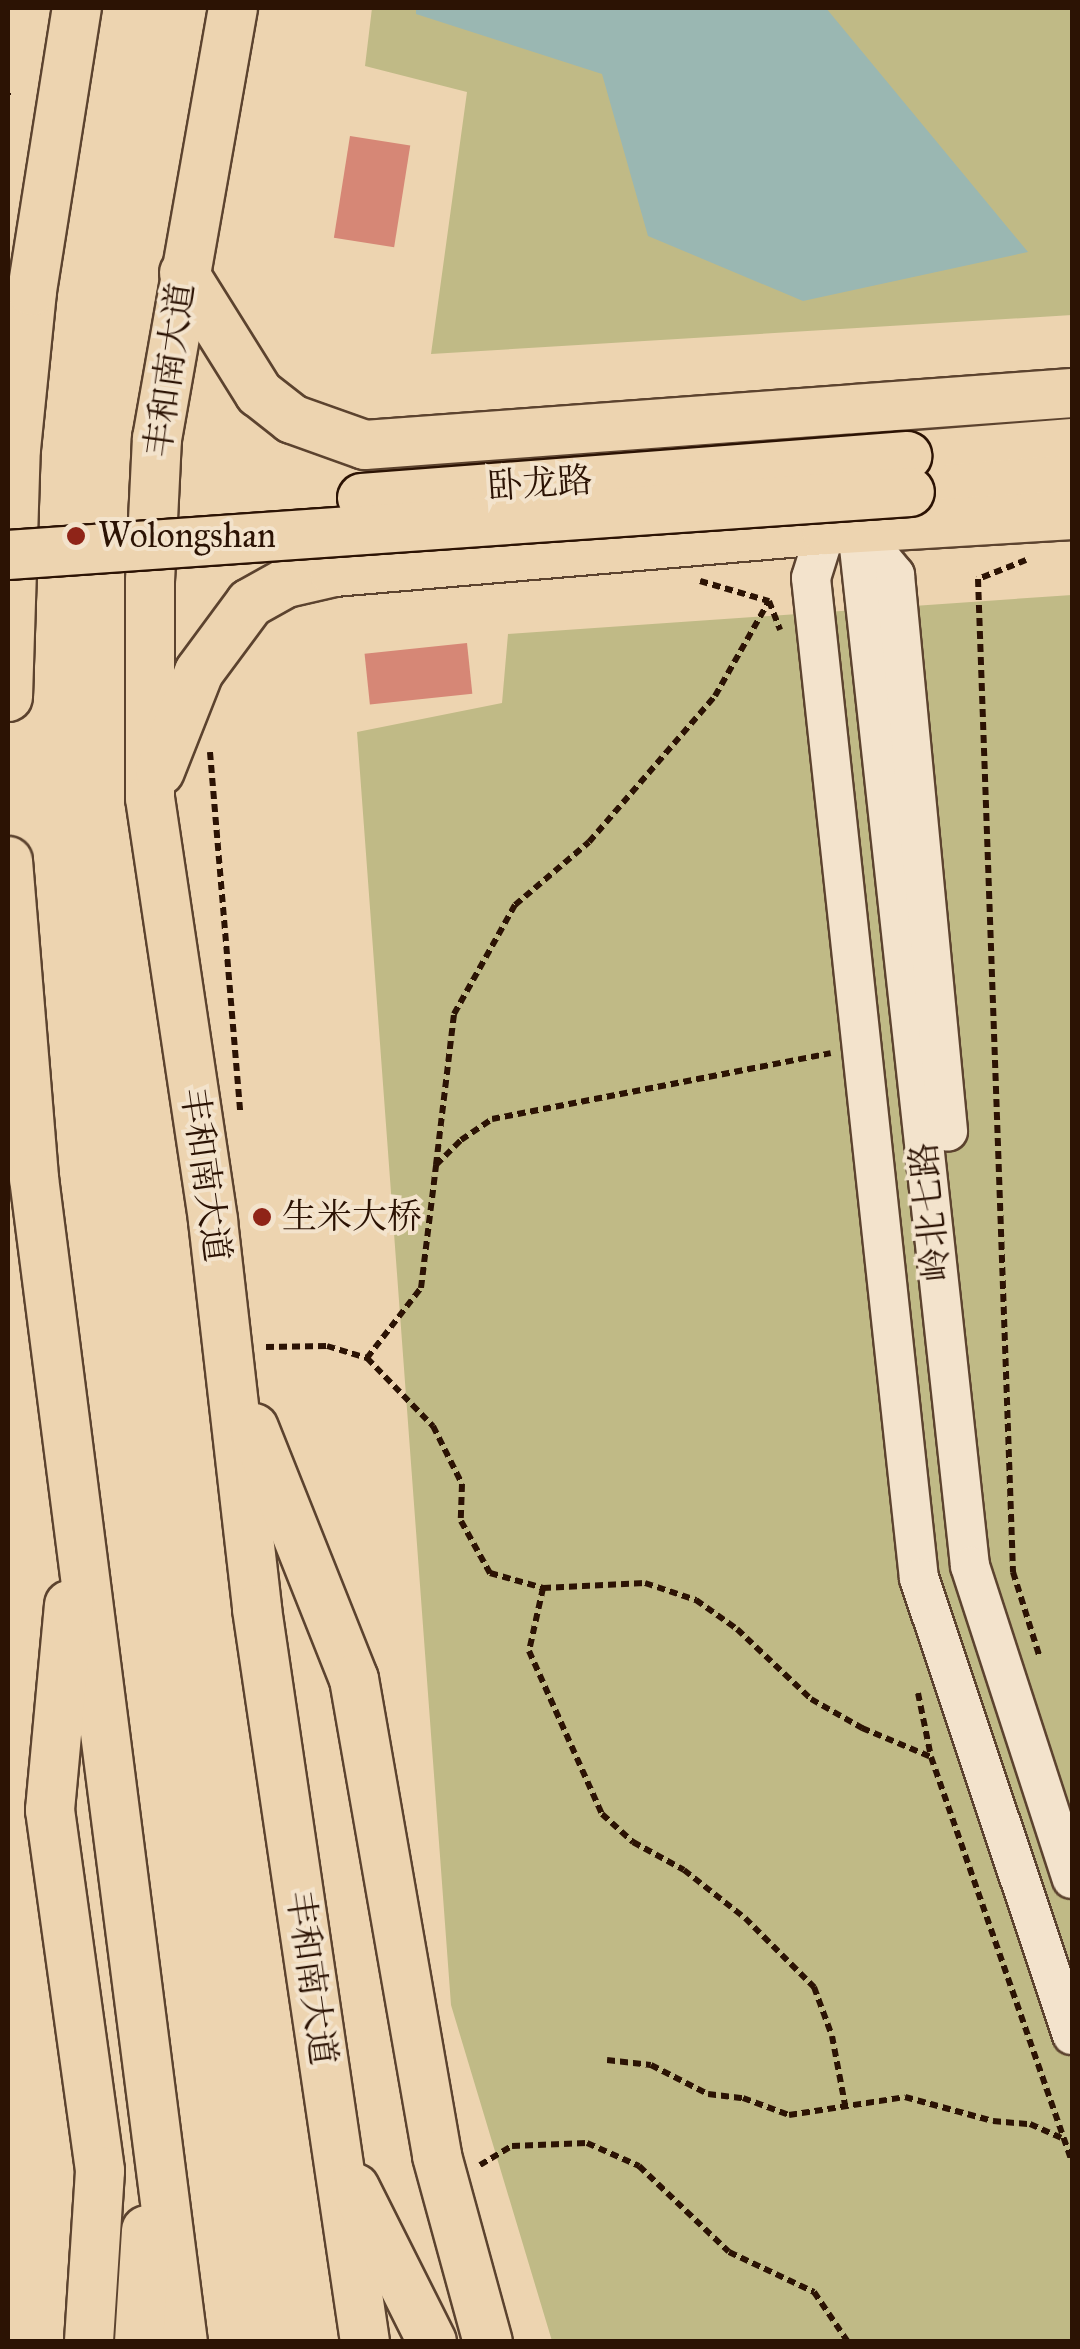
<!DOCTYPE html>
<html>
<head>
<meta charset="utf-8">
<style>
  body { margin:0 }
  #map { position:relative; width:1080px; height:2349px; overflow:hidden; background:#edd4b0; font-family:"IM FELL Great Primer","Noto Serif SC",serif }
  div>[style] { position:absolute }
  .green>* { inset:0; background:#c0ba86 }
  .water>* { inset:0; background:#9ab7b2 }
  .building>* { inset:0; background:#d68776; transform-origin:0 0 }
  .path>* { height:6px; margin-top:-3px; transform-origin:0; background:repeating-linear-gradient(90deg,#2c1304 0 8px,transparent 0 13px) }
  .roads { filter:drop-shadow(2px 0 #5c432f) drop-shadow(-2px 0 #5c432f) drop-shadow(0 2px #5c432f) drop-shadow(0 -2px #5c432f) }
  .minor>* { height:38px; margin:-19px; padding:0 19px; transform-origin:19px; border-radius:19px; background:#f3e3cc }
  .major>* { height:48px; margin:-24px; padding:0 24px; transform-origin:24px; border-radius:24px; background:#edd4b0 }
  .bridges { filter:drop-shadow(2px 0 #2c1304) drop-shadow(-2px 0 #2c1304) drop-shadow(0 2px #2c1304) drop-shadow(0 -2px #2c1304) }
  .major-bridge>* { height:48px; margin:-24px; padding:0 24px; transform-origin:24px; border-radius:24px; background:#edd4b0 }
  .dots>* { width:28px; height:28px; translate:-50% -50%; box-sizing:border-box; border:5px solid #f3e3cc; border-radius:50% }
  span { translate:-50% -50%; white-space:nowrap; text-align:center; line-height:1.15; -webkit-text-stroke:8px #f3e3cc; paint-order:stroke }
  .street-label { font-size:35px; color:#2c1304 }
  .poi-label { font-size:35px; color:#2c1304 }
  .left { translate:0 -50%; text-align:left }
  .frame { position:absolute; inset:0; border:10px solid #2c1304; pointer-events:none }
</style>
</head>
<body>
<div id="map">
  <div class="green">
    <i style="clip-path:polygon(372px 8px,1072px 8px,1072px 315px,431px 354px,467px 92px,365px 66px)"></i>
    <i style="clip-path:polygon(1072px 595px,1072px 2341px,552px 2341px,451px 2005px,357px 732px,502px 703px,508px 634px)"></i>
  </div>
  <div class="water">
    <i style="clip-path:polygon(416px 8px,826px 8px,1028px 252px,803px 301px,648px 236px,602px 74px,416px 14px)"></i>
  </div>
  <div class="building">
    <i style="left:350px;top:136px;width:61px;height:103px;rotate:9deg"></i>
    <i style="left:467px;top:643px;width:51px;height:103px;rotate:84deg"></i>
  </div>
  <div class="path">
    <i style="left:8px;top:93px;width:2px;rotate:90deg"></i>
    <i style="left:1026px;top:560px;width:52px;rotate:158.4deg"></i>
    <i style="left:978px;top:579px;width:994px;rotate:87.98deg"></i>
    <i style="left:1013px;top:1572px;width:87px;rotate:72.6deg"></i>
    <i style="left:700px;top:581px;width:72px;rotate:16.2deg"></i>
    <i style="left:769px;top:601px;width:31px;rotate:69deg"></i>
    <i style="left:210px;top:752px;width:362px;rotate:85.2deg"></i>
    <i style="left:436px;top:1165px;width:152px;rotate:-83.2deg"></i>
    <i style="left:454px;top:1014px;width:125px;rotate:-60.8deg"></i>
    <i style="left:515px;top:905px;width:97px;rotate:-40.4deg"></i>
    <i style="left:589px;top:842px;width:193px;rotate:-49.2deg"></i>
    <i style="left:715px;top:696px;width:109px;rotate:-60.4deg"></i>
    <i style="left:266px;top:1347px;width:61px;rotate:-0.9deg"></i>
    <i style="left:327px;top:1346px;width:42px;rotate:16.7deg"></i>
    <i style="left:367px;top:1358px;width:95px;rotate:45.9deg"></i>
    <i style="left:433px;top:1426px;width:65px;rotate:63.4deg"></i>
    <i style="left:462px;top:1484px;width:37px;rotate:92deg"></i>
    <i style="left:461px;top:1521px;width:60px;rotate:60.9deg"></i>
    <i style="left:490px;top:1573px;width:55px;rotate:15.8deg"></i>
    <i style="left:543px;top:1588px;width:102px;rotate:-2.8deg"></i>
    <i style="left:645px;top:1583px;width:54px;rotate:18.4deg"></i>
    <i style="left:696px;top:1600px;width:50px;rotate:35.3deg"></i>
    <i style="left:737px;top:1629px;width:102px;rotate:43.4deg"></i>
    <i style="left:811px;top:1699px;width:59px;rotate:29.6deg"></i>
    <i style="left:862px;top:1728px;width:75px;rotate:22.8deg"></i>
    <i style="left:367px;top:1358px;width:88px;rotate:-52.4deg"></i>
    <i style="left:421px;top:1288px;width:124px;rotate:-83deg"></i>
    <i style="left:436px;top:1165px;width:35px;rotate:-45deg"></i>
    <i style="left:461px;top:1140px;width:37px;rotate:-34deg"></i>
    <i style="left:492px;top:1119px;width:345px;rotate:-11deg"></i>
    <i style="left:543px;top:1588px;width:65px;rotate:102.5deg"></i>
    <i style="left:529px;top:1651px;width:179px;rotate:65.9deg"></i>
    <i style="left:602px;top:1814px;width:42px;rotate:42.1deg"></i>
    <i style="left:633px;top:1842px;width:58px;rotate:28.8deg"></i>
    <i style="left:684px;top:1870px;width:78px;rotate:38.2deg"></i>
    <i style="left:745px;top:1918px;width:98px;rotate:45deg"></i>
    <i style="left:814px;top:1987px;width:52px;rotate:69.8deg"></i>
    <i style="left:832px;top:2036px;width:70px;rotate:79.3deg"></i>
    <i style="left:918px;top:1693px;width:65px;rotate:78.5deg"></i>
    <i style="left:931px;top:1757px;width:428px;rotate:70.8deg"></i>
    <i style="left:607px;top:2060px;width:44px;rotate:6.5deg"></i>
    <i style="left:651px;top:2065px;width:64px;rotate:27deg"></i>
    <i style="left:708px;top:2094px;width:35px;rotate:7deg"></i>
    <i style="left:743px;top:2098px;width:49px;rotate:20.3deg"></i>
    <i style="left:789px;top:2115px;width:117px;rotate:-8.8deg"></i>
    <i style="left:905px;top:2097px;width:91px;rotate:15.3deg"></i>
    <i style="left:993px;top:2121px;width:37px;rotate:5deg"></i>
    <i style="left:1030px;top:2124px;width:34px;rotate:24deg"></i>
    <i style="left:480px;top:2165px;width:37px;rotate:-31deg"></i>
    <i style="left:512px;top:2146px;width:75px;rotate:-2.3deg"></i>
    <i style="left:587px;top:2143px;width:57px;rotate:23.9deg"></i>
    <i style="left:639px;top:2166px;width:124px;rotate:43.7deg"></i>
    <i style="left:729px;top:2252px;width:94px;rotate:25.2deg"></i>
    <i style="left:814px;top:2292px;width:60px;rotate:55.8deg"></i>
  </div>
  <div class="roads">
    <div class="minor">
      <i style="left:857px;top:529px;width:1043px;rotate:83.78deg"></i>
      <i style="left:970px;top:1566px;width:329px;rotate:72deg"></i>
      <i style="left:857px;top:529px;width:60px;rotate:50.4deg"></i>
      <i style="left:895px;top:575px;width:559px;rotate:84.55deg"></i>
      <i style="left:826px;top:530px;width:50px;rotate:107.4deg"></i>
      <i style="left:811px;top:578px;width:1006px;rotate:83.84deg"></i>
      <i style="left:919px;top:1578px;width:482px;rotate:71.5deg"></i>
    </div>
    <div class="major">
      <i style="left:233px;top:8px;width:437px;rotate:100deg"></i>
      <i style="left:157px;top:438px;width:143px;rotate:92.8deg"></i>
      <i style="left:150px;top:581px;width:217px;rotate:90deg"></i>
      <i style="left:150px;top:798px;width:428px;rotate:81.5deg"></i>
      <i style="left:213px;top:1221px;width:390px;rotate:83.5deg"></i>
      <i style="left:257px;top:1609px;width:741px;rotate:81.62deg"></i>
      <i style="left:184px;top:273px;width:142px;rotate:58deg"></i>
      <i style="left:259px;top:393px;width:42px;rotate:38.2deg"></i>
      <i style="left:292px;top:419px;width:77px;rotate:19.6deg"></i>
      <i style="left:365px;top:445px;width:709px;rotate:-4.21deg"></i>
      <i style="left:907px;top:456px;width:166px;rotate:-4.5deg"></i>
      <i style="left:910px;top:492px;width:163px;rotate:-4.6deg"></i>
      <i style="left:8px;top:697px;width:248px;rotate:-88.2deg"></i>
      <i style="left:16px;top:449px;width:159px;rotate:-84.2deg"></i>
      <i style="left:32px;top:291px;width:287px;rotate:-81deg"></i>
      <i style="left:160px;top:771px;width:106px;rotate:-68.5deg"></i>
      <i style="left:199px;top:672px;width:86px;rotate:-53.5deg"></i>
      <i style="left:250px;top:603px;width:41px;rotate:-29.1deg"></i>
      <i style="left:286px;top:583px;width:49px;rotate:-12.9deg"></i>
      <i style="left:334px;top:572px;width:494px;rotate:-4.9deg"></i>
      <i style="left:826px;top:530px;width:246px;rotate:-3.5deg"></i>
      <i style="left:8px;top:861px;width:318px;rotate:85.3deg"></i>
      <i style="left:34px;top:1178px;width:1173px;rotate:82.71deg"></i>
      <i style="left:254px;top:1428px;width:270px;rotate:68.3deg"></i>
      <i style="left:354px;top:1679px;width:484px;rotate:80.1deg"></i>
      <i style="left:437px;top:2156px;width:193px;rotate:74.7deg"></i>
      <i style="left:69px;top:1605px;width:206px;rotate:95.3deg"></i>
      <i style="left:50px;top:1810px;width:364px;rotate:82.1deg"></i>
      <i style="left:100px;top:2171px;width:171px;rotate:93.7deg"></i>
      <i style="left:355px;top:2188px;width:172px;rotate:63.4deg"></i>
      <i style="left:139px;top:2342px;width:112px;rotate:-86.4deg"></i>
    </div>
  </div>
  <div class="bridges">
    <div class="major-bridge">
      <i style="left:362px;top:498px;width:547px;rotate:-4.41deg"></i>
      <i style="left:8px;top:555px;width:904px;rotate:-4deg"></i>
    </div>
  </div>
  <div class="dots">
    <i style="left:76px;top:536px;background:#8f2418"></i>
    <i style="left:262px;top:1217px;background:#8f2418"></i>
  </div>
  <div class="street-label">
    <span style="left:170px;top:370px;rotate:-82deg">丰和南大道</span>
    <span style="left:540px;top:484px;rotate:-4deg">卧龙路</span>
    <span style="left:205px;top:1175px;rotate:82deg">丰和南大道</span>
    <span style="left:931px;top:1212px;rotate:-96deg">岭北七路</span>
    <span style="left:311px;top:1978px;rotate:82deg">丰和南大道</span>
  </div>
  <div class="poi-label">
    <span class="left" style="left:98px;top:536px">Wolongshan</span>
    <span class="left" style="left:282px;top:1217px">生米大桥</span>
  </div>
  <div class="frame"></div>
</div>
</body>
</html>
